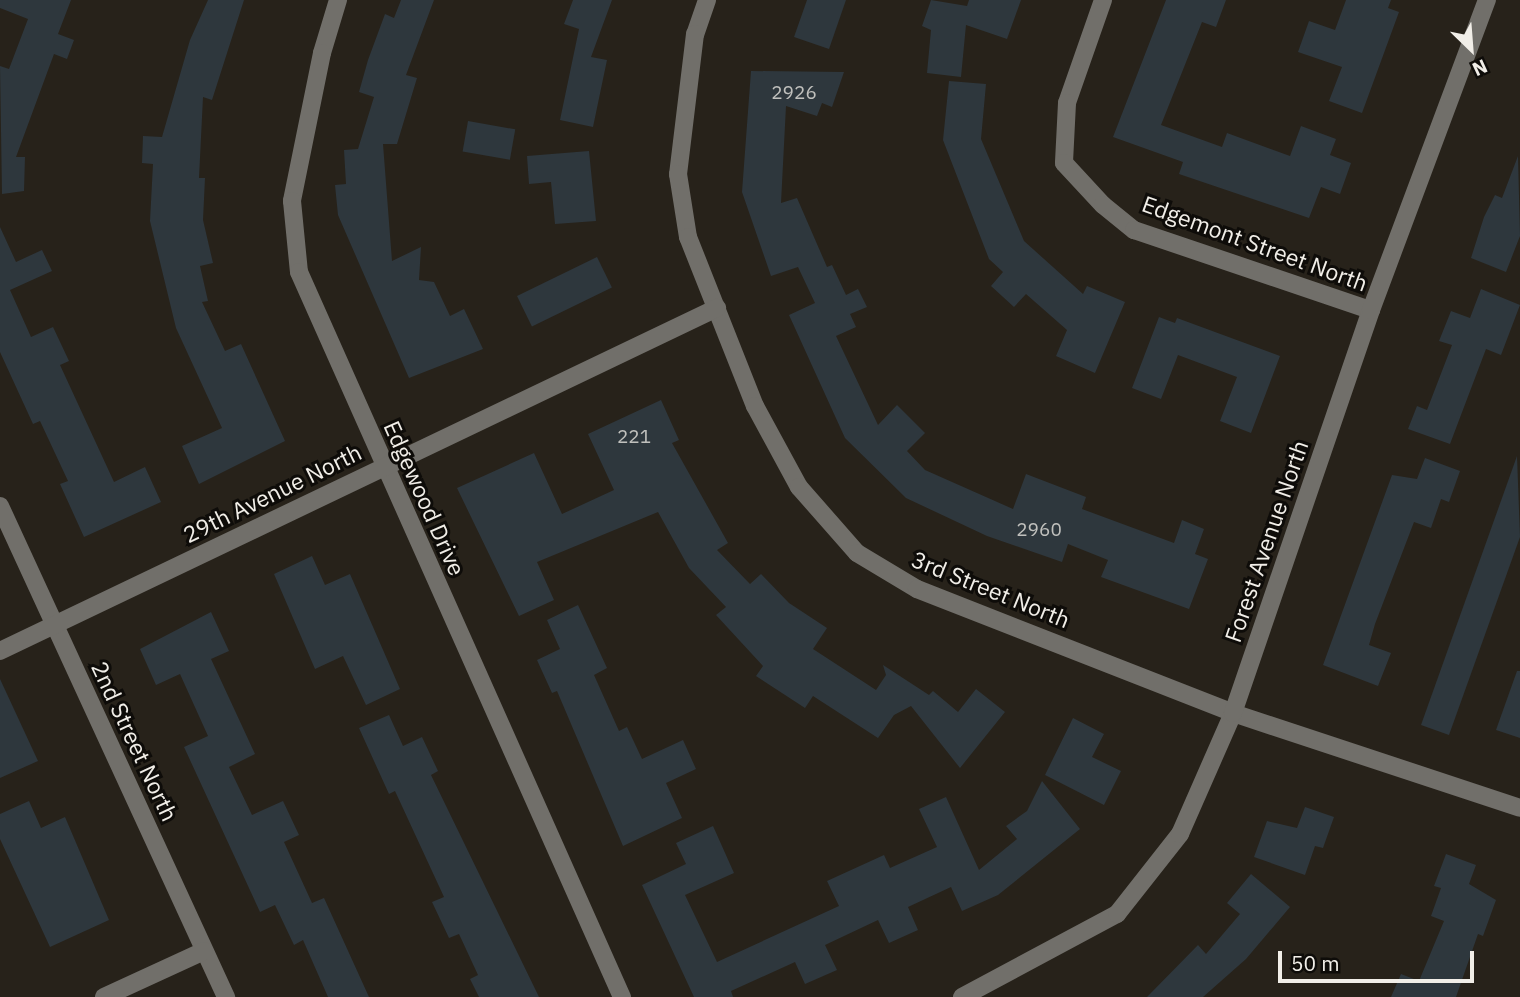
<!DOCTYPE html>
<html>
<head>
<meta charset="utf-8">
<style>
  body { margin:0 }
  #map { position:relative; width:1520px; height:997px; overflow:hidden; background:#27221a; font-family:"IBM Plex Sans",sans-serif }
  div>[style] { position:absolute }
  .building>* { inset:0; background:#2e373d; transform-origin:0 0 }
  .minor>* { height:18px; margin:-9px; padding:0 9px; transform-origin:9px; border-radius:9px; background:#716f6a }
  span { translate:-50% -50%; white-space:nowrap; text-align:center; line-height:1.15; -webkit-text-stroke:6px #0e0c09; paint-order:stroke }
  .number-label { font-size:19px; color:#c0c0bd }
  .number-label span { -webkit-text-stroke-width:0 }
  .street-label { font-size:23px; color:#f1eee8 }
  .north { position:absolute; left:1436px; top:14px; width:70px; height:70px; -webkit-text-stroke:5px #0e0c09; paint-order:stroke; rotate:155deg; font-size:19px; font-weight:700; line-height:28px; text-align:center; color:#f1eee8 }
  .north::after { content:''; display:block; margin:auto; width:24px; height:32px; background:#f1eee8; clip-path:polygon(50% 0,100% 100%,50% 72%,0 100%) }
  .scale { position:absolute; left:1278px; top:951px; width:196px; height:32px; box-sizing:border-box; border:4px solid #f1eee8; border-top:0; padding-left:9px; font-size:21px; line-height:24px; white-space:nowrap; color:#f1eee8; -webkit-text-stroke:5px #0e0c09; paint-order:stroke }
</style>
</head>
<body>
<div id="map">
  <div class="building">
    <i style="clip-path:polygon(0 0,71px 0,58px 34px,74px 40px,67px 59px,54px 54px,16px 157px,25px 157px,24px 191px,2px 194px,0 66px,9px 69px,28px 19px,0 8px)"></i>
    <i style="clip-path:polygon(208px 0,244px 0,212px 100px,203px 97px,199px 178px,205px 178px,203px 220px,213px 263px,200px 266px,208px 301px,202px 302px,225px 351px,241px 344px,285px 441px,199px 484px,182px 446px,222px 428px,176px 328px,150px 221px,153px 164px,142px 163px,143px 136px,162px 137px,190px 40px)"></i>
    <i style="clip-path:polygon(401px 0,434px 0,406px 75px,417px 78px,397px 144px,383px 144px,392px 261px,421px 247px,419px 280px,434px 282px,450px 316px,464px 309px,483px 349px,409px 378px,338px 215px,335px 185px,346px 184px,344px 150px,358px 149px,374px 97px,359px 92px,368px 60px,385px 14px,394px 18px)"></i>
    <i style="clip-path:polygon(573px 0,612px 0,591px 57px,607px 60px,593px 127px,560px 120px,579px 29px,564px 24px)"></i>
    <i style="clip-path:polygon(807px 0,846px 0,829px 49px,794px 37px)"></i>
    <i style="clip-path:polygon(931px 0,967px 6px,969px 0,1021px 0,1007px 39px,966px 25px,961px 77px,927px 73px,931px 30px,922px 26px)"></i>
    <i style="clip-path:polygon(1166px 0,1226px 0,1216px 27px,1202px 22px,1161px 125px,1222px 147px,1227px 133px,1290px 156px,1301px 126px,1336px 139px,1330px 155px,1351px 163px,1340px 194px,1321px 187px,1309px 218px,1179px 174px,1183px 162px,1113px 137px)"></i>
    <i style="clip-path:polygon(1346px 0,1391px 0,1388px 8px,1399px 12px,1362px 113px,1329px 101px,1342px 67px,1298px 52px,1309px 21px,1335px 30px)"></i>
    <i style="clip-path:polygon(751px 71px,844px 72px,832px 107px,822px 103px,817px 116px,786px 106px,781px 203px,797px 198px,827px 267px,832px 265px,846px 295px,858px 289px,867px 307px,850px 314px,856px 327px,836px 336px,878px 425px,897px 405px,925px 433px,907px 451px,925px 470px,1013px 509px,1026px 474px,1086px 497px,1082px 509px,1174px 543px,1182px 520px,1204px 529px,1195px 554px,1208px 559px,1189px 609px,1101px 577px,1108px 560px,1068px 544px,1062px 562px,987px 536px,906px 498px,845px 438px,789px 315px,815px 303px,798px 267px,771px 276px,742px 192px)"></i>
    <i style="clip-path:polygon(949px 81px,986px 84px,981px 139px,1024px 241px,1083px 294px,1087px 286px,1125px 302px,1095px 373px,1056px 356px,1067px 330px,1026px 294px,1014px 307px,991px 286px,1003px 272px,989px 259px,943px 140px)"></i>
    <i style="left:468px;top:121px;width:48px;height:31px;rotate:10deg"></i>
    <i style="clip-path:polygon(589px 151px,596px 221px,555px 224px,551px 182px,529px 184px,527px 156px)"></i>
    <i style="clip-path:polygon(1518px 156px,1520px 236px,1506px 272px,1471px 258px,1484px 217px,1495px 195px,1502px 198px)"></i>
    <i style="clip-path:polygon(0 227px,16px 262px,42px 250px,52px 271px,10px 290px,31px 337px,53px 327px,69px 361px,60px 365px,114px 482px,145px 467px,161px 502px,84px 537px,60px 484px,68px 481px,40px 421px,33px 424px,0 352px)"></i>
    <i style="left:597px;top:257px;width:34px;height:89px;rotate:64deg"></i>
    <i style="clip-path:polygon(1481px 289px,1520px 305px,1501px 355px,1486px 349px,1450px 444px,1408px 429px,1417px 406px,1427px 410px,1452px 345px,1439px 341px,1451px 311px,1470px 318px)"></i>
    <i style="clip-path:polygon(1159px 317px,1175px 323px,1177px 318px,1280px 356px,1251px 433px,1220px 421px,1237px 377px,1178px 355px,1161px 399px,1132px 388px)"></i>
    <i style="clip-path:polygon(661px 400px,679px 440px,672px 443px,728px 543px,717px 550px,750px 584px,761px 574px,789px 603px,827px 628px,813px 649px,876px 690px,886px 675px,883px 665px,929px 695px,933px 691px,958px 712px,976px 689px,1005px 712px,960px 768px,911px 706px,894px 715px,878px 738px,813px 696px,805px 708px,756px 676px,763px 666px,716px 615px,726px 607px,689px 568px,658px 512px,537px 562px,554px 600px,519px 616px,457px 488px,534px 453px,562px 514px,614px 490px,588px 434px)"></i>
    <i style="clip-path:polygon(1517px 456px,1520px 537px,1449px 735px,1421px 725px)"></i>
    <i style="clip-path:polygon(1425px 458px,1460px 471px,1449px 502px,1441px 499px,1431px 528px,1414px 522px,1375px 624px,1369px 645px,1391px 653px,1378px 686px,1323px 665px,1392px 475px,1417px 479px)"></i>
    <i style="clip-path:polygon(312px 556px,325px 585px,350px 574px,400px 689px,366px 705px,343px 656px,315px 669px,274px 574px)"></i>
    <i style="clip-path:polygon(578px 605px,607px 668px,594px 675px,619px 731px,627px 727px,642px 759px,683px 740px,696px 769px,666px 783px,682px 818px,623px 846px,557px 691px,552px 693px,537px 660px,560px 649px,547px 620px)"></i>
    <i style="clip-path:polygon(211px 612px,229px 651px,211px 659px,255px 754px,229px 767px,252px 815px,283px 801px,299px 835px,284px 842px,312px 903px,324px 898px,369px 997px,328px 997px,303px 940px,294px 945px,275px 905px,260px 912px,184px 747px,208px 736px,180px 674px,156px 685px,140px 649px)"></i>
    <i style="clip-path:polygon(1517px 671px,1520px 671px,1520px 738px,1496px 730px)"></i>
    <i style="clip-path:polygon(0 679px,38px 761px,0 778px)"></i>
    <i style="clip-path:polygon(389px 715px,403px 746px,422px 737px,438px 771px,431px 775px,539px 997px,479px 997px,470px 979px,478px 975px,459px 934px,449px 938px,432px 902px,444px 897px,395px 791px,389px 794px,359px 728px)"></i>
    <i style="clip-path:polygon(1073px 718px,1104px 734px,1092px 757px,1121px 771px,1104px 805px,1045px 775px)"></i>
    <i style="clip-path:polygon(1042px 781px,1080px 829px,998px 895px,962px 911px,951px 887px,908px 907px,918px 930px,889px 943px,878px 920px,825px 945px,837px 970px,805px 984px,795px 962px,731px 991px,733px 997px,694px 997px,642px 885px,686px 864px,676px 843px,713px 826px,734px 873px,685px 895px,717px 962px,839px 906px,827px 881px,884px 855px,890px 868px,937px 847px,919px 809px,946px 797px,979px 870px,1017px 839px,1006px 826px,1027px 811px)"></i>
    <i style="clip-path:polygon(29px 801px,41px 828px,65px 817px,109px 920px,50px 947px,0 839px,0 814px)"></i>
    <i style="clip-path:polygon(1305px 807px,1334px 817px,1323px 848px,1315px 846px,1305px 875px,1254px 857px,1267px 821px,1297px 828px)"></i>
    <i style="clip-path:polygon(1446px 854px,1476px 865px,1469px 884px,1496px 900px,1483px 936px,1478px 934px,1456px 997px,1391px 997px,1401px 974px,1419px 981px,1444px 921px,1431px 916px,1441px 888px,1434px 886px)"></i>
    <i style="clip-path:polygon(1251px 874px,1290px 907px,1246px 959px,1203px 997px,1147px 997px,1198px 945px,1206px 954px,1240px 914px,1227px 903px)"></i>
  </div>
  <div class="minor">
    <i style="left:338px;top:0;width:55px;rotate:106.8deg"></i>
    <i style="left:322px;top:53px;width:151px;rotate:101.5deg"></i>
    <i style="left:292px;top:201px;width:71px;rotate:84.4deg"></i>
    <i style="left:299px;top:272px;width:794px;rotate:65.99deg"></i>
    <i style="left:707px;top:0;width:36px;rotate:109deg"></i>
    <i style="left:695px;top:34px;width:141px;rotate:96.9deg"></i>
    <i style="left:678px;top:174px;width:64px;rotate:81deg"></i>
    <i style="left:688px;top:237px;width:182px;rotate:68.4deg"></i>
    <i style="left:755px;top:406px;width:92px;rotate:61.5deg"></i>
    <i style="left:799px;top:487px;width:88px;rotate:48.7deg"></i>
    <i style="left:857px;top:553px;width:70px;rotate:31deg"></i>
    <i style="left:917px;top:589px;width:339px;rotate:21.4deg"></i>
    <i style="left:1233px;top:713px;width:302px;rotate:18.3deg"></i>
    <i style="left:1103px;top:0;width:109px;rotate:109.3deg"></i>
    <i style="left:1067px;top:103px;width:60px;rotate:92.9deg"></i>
    <i style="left:1064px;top:163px;width:57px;rotate:47.1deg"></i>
    <i style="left:1103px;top:205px;width:40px;rotate:39deg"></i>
    <i style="left:1134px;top:230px;width:250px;rotate:18.7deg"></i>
    <i style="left:0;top:506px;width:541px;rotate:65.28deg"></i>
    <i style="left:0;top:651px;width:795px;rotate:-25.57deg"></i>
    <i style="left:104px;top:997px;width:110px;rotate:-24.7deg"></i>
    <i style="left:962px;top:997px;width:176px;rotate:-28.2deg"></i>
    <i style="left:1117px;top:914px;width:102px;rotate:-51.8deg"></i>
    <i style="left:1180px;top:834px;width:132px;rotate:-66.3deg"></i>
    <i style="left:1233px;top:713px;width:426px;rotate:-71.1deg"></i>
    <i style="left:1371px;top:310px;width:331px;rotate:-69.5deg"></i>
  </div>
  <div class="number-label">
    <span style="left:794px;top:93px">2926</span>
    <span style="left:634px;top:437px">221</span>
    <span style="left:1039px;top:530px">2960</span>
  </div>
  <div class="street-label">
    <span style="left:1255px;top:243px;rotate:20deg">Edgemont Street North</span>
    <span style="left:272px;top:493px;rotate:-26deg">29th Avenue North</span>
    <span style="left:425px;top:498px;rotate:66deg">Edgewood Drive</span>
    <span style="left:1266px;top:541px;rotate:-71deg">Forest Avenue North</span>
    <span style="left:991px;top:589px;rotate:22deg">3rd Street North</span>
    <span style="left:135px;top:741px;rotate:65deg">2nd Street North</span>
  </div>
  <div class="north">N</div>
  <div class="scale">50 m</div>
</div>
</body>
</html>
